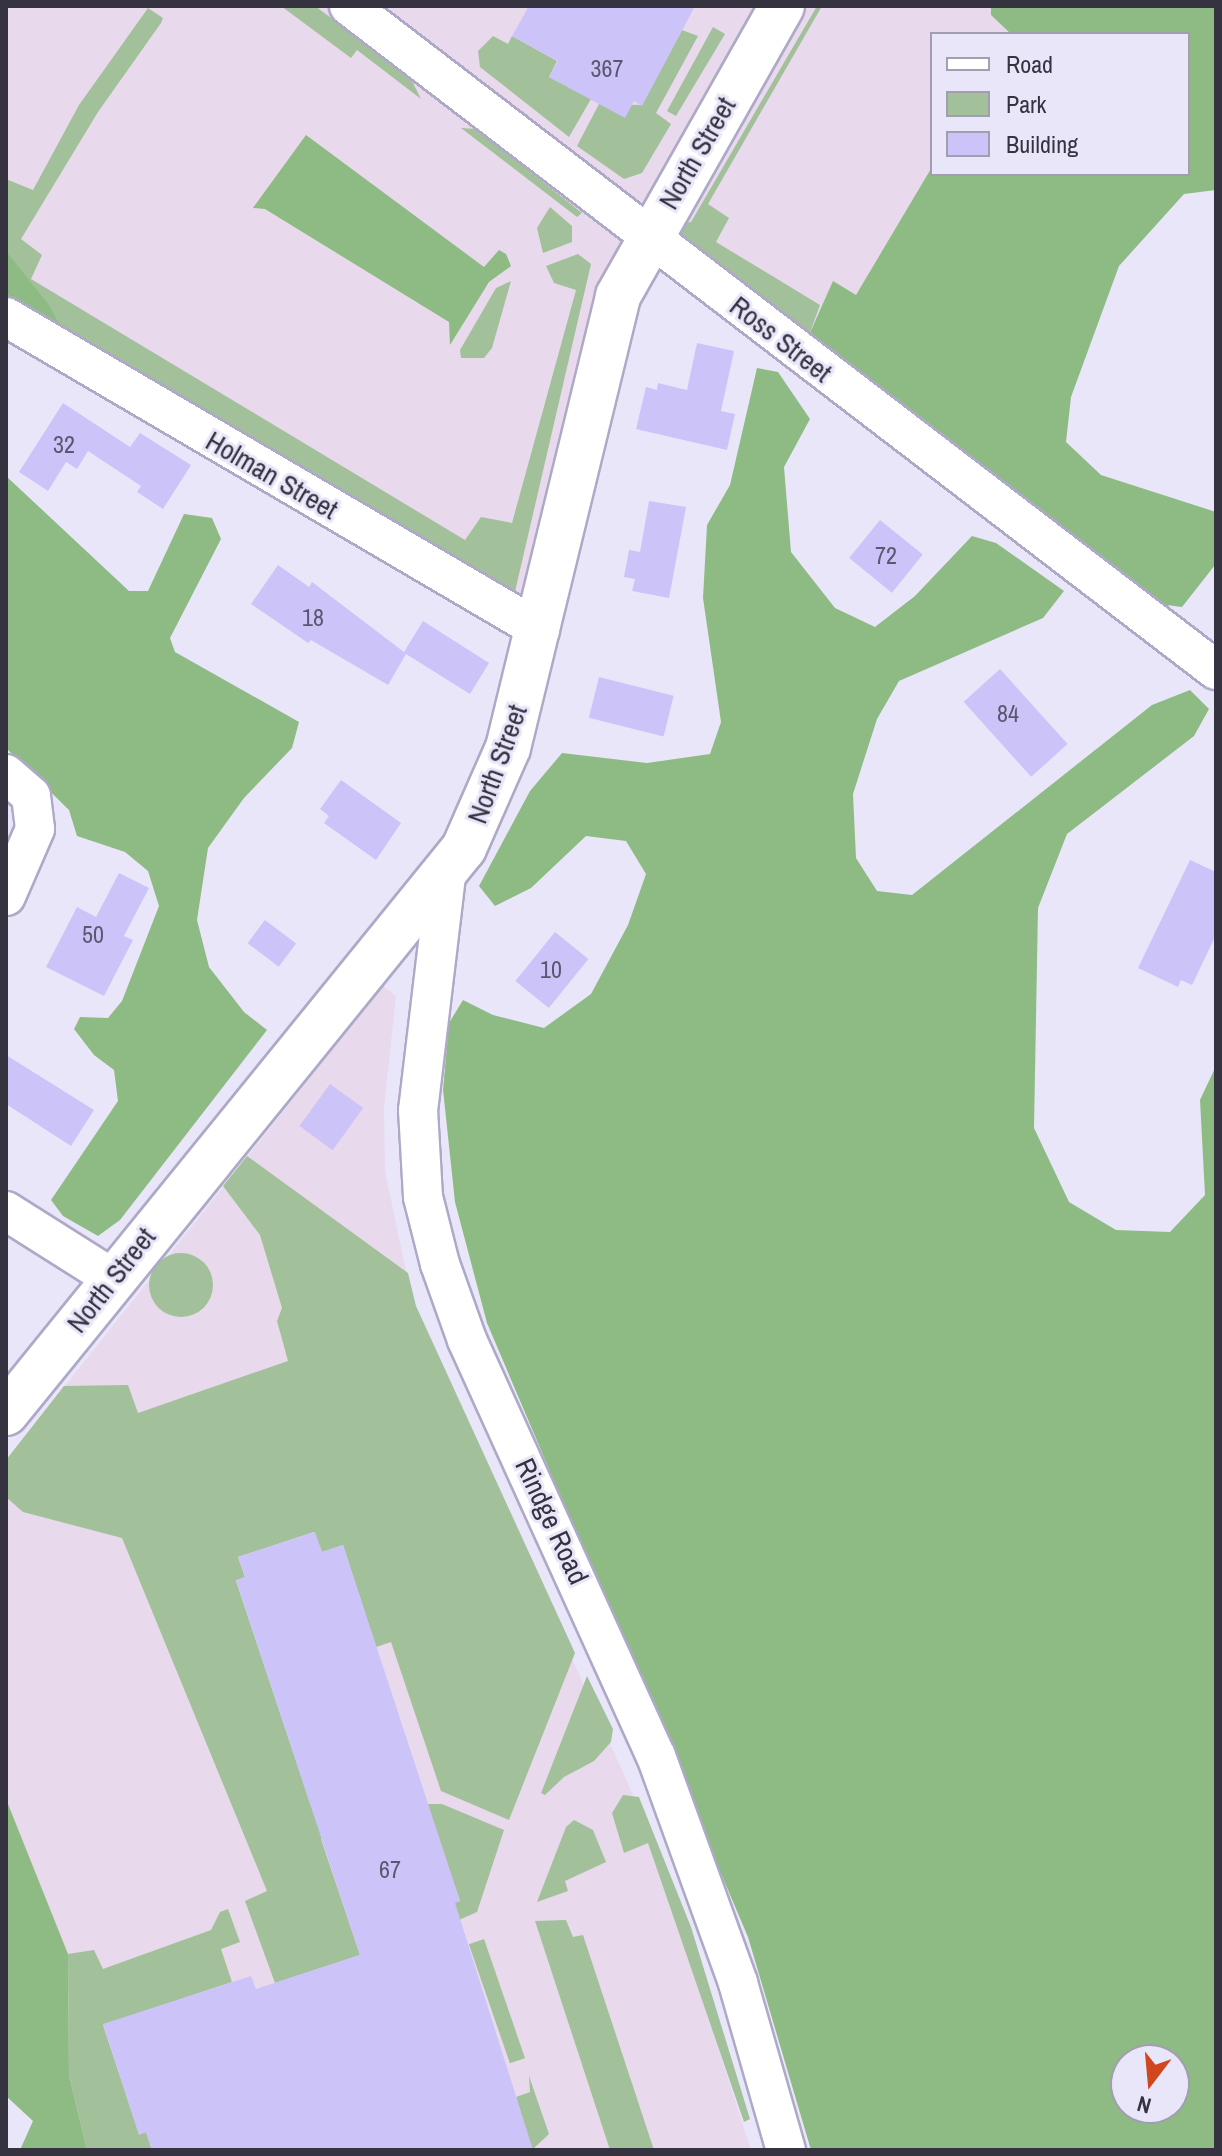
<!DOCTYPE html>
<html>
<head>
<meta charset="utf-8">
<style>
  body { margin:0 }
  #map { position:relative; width:1222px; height:2156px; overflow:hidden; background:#e9e6fa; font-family:"Archivo Narrow",sans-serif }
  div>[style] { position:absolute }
  .education>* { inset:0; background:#e8d9ec }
  .green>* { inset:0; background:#a2c19a; transform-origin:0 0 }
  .round { border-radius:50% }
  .forest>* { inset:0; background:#8ebb83 }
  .building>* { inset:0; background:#ccc4f9; transform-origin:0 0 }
  .roads { filter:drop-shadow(2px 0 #ada9c7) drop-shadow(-2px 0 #ada9c7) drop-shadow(0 2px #ada9c7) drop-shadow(0 -2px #ada9c7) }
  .minor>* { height:38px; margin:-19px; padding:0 19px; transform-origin:19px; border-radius:19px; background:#fff }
  .tertiary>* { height:44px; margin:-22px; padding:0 22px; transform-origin:22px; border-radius:22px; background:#fff }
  span { translate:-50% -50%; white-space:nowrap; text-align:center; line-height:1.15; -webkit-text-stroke:6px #e9e6fa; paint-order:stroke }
  .number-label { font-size:24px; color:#5a576e }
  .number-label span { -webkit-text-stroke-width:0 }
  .street-label { font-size:28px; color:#34333f }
  .frame { position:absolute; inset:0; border:8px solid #34333f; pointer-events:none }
  .legend { position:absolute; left:930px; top:32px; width:260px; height:144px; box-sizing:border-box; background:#e9e6fa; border:2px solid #a19eaf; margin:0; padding:10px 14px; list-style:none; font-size:24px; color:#34333f }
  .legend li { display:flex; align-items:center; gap:16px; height:40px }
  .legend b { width:40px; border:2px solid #a19eaf }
  .north { position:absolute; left:1110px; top:2044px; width:80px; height:80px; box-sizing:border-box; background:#e9e6fa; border:2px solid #a19eaf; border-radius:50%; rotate:196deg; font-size:22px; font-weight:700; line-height:32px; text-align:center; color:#34333f }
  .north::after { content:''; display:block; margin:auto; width:28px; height:36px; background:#cf471f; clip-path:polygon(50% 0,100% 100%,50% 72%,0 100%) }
</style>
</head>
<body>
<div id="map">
  <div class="education">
    <i style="clip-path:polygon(6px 6px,1085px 6px,1070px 34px,932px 34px,932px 174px,870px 407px,649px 237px,540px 630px,6px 317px)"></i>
    <i style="clip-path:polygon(383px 986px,396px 996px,384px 1107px,385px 1171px,413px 1304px,647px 1826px,751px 2150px,58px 2150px,6px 2027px,6px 1460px)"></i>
  </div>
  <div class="green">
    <i style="clip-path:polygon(281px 6px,315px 6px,410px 77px,421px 99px,357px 50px,351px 58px)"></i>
    <i style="clip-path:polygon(817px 6px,822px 6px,708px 204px,729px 218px,716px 242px,820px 305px,809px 335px,681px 237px,684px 223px,691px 222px)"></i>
    <i style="clip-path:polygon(148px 8px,163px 18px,161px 23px,98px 112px,21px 239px,42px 255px,31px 279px,465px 540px,481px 517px,512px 523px,576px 290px,554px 283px,546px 266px,578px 254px,591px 264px,514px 596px,62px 329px,6px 251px,6px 179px,33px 190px,79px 105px)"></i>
    <i style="clip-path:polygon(713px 27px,725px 34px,676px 116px,667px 111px)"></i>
    <i style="clip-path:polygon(682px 30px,698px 36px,656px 113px,671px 124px,642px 173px,624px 179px,577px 146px,599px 104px,641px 105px)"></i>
    <i style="clip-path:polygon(493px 36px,508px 44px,512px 36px,557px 61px,549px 77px,591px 99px,569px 137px,480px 67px,478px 51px)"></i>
    <i style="clip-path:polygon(461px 128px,476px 129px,582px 213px,577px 217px)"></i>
    <i style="clip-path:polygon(550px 207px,572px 226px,572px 242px,543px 253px,537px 228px)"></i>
    <i style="clip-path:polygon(511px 281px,492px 348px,484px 358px,461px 358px,460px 350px,496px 288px)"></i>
    <i style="clip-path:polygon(247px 1156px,408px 1273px,416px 1306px,575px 1653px,509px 1820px,441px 1791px,391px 1642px,376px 1647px,343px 1545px,322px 1552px,314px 1532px,238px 1557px,245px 1577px,236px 1581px,311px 1806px,332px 1835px,321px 1839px,360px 1955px,275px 1983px,245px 1901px,267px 1891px,122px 1538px,23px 1512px,6px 1497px,6px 1460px,64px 1386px,128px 1385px,138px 1413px,288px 1361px,277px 1321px,282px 1308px,260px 1235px,223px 1186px)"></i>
    <i class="round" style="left:149px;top:1253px;width:64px;height:64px"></i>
    <i style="clip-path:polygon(587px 1676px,613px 1729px,611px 1742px,594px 1761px,564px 1777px,545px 1795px,541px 1793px)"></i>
    <i style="clip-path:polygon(623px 1795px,639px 1797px,691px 1927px,750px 2119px,744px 2122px,648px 1843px,624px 1853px,612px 1813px)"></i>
    <i style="clip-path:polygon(427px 1804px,442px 1804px,504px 1830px,477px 1912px,434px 1931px,428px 1912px,460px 1901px)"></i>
    <i style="clip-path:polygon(574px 1820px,593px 1830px,606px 1862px,565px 1881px,568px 1891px,537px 1902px,566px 1827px)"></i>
    <i style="clip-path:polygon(228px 1909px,240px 1942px,221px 1949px,232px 1982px,103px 2025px,139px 2134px,146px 2132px,152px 2150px,87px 2150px,69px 2075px,68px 1954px,94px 1950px,103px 1969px,211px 1930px,220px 1912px)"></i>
    <i style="clip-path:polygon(566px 1920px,573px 1937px,583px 1935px,654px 2150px,610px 2150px,535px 1921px)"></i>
    <i style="left:484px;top:1939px;width:126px;height:16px;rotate:71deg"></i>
    <i style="clip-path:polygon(529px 2076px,549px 2134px,532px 2150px,516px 2097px,530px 2092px)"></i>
  </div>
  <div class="forest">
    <i style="clip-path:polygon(991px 6px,1216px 6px,1216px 190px,1184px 194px,1119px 266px,1071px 397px,1066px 442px,1101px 475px,1216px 512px,1215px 565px,1182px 607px,1151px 603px,809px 335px,833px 281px,856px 295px,932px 167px,932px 174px,1188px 174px,1188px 34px,1011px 34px,991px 15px)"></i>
    <i style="clip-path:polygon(306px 135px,484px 267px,499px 250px,506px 254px,511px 266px,489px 282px,450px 345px,449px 322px,265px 209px,253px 208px)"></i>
    <i style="clip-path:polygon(6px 251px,49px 305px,62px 329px,6px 294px)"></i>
    <i style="clip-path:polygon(evenodd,757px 368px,778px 372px,810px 419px,784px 467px,791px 552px,835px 608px,875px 627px,915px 596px,972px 536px,996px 543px,1064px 591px,1043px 618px,899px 681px,877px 719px,853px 794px,856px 858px,877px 891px,912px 895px,1152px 705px,1190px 690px,1209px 709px,1194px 736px,1067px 834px,1038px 908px,1034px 1128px,1069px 1202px,1116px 1230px,1170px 1232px,1205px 1195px,1200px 1100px,1216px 1066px,1216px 2150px,811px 2150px,748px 1937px,487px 1323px,455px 1202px,443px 1090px,449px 1023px,463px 1000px,493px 1015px,544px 1028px,591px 994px,628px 925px,646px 874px,626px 841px,586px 836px,531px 888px,495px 906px,479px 886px,530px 791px,562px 753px,647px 763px,710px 754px,721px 722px,703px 598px,707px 525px,730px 485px,757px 368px,1126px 2060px,1174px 2060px,1174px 2108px,1126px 2108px,1126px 2060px)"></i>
    <i style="clip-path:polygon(6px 476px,129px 591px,148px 591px,184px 514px,212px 518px,221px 539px,170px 638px,175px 652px,299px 722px,292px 748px,244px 798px,208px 848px,197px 920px,209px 967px,244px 1012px,267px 1030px,120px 1220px,98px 1236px,63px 1216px,51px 1200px,118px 1101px,114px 1070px,94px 1055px,74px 1029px,80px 1017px,108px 1018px,122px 1001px,159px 906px,148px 871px,125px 852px,77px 836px,69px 810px,6px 748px)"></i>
    <i style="clip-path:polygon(6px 1799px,68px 1954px,69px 2075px,87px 2150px,20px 2150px,33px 2121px,6px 2096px)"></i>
  </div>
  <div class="building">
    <i style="clip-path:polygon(529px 6px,695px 6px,642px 106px,634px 101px,625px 118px,549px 77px,558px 61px,512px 36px)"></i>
    <i style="clip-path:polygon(697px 343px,734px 351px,721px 411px,735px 414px,727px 450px,636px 429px,646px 387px,657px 390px,658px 383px,687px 390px)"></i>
    <i style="clip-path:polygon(63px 403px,130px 447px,140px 433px,191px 465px,163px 509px,137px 492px,141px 486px,88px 451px,77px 469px,66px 462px,48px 491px,19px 472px)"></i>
    <i style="clip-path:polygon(649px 501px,686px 507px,669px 598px,632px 591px,635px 579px,624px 577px,629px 550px,640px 552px)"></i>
    <i style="left:880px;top:520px;width:55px;height:49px;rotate:39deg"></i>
    <i style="clip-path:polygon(278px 565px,309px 587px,312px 582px,404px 652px,423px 621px,489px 663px,470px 694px,406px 654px,388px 685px,311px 640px,308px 643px,251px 604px)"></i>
    <i style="left:1000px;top:669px;width:101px;height:49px;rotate:48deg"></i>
    <i style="left:599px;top:677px;width:77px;height:42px;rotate:14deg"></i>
    <i style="clip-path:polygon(341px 780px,401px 823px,376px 860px,324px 823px,329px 816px,320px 809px)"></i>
    <i style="clip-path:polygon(1190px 860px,1216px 872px,1216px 935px,1192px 985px,1181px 980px,1178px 987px,1138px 968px)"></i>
    <i style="clip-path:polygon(119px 873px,149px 888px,124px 936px,133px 940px,104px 996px,46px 967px,77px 907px,96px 917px)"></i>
    <i style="left:265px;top:920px;width:39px;height:29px;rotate:37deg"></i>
    <i style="left:555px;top:932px;width:43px;height:63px;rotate:39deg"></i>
    <i style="clip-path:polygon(6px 1055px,94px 1110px,71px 1146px,6px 1104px)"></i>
    <i style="left:330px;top:1084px;width:41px;height:52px;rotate:36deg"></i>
    <i style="clip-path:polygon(315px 1532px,322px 1552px,343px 1545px,460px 1901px,455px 1903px,533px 2150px,152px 2150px,146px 2132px,139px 2135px,103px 2024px,251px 1976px,256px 1989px,360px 1955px,236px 1580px,245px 1577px,238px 1557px)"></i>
  </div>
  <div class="roads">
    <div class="minor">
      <i style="left:349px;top:6px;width:1092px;rotate:37.45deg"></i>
      <i style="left:6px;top:317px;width:619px;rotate:30.38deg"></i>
      <i style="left:6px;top:774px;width:33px;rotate:41deg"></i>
      <i style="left:31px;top:796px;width:33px;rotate:83deg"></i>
      <i style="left:35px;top:829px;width:73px;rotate:113.4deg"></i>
      <i style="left:446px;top:876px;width:236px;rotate:96.8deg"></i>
      <i style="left:418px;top:1110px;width:87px;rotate:86.7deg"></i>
      <i style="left:423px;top:1197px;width:69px;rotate:75.8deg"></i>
      <i style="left:440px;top:1264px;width:81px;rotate:70.4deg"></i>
      <i style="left:467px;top:1340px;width:457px;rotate:65.6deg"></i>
      <i style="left:656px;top:1756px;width:241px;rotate:70.1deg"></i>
      <i style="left:738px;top:1983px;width:174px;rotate:74deg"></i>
      <i style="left:6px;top:1211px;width:125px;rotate:32.3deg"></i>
    </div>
    <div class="tertiary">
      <i style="left:6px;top:1413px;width:727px;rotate:-50.97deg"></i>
      <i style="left:464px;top:848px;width:109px;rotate:-66.3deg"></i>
      <i style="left:508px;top:748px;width:465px;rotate:-76.3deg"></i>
      <i style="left:618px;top:296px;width:333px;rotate:-60.5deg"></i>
    </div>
  </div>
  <div class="number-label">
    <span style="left:607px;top:69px">367</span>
    <span style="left:64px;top:445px">32</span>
    <span style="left:886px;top:556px">72</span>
    <span style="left:313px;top:618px">18</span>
    <span style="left:1008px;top:714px">84</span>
    <span style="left:93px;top:935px">50</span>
    <span style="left:551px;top:970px">10</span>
    <span style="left:390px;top:1870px">67</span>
  </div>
  <div class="street-label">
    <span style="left:697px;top:153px;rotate:-60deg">North Street</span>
    <span style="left:781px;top:339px;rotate:38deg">Ross Street</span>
    <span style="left:272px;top:475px;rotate:30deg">Holman Street</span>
    <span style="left:497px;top:764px;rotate:-70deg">North Street</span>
    <span style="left:111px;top:1280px;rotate:-52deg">North Street</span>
    <span style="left:552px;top:1521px;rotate:65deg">Rindge Road</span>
  </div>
  <div class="frame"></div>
  <ul class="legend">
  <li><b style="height:10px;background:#fff"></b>Road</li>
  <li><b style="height:22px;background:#a2c19a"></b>Park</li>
  <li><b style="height:22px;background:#ccc4f9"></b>Building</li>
  </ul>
  <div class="north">N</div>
</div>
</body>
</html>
